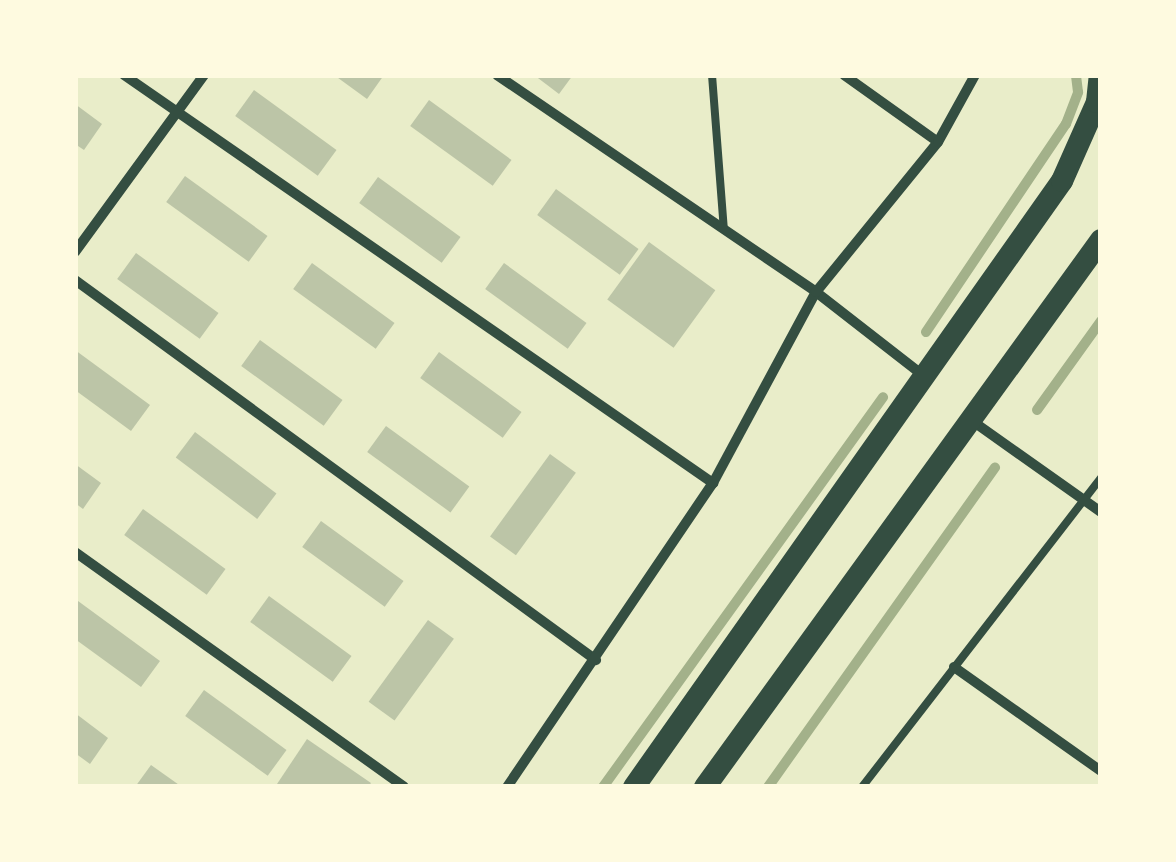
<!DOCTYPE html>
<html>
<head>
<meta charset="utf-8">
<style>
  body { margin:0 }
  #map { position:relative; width:1176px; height:862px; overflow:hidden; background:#e9edc9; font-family:Inter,sans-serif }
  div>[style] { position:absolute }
  .stream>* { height:10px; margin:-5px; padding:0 5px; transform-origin:5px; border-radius:5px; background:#a3b18a }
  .building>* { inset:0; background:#bcc5a7; transform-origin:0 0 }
  .service>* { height:8px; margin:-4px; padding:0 4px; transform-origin:4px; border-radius:4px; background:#344e41 }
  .minor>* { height:10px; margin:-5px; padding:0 5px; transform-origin:5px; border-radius:5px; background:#344e41 }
  .primary>* { height:22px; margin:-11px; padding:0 11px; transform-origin:11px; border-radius:11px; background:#344e41 }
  span { translate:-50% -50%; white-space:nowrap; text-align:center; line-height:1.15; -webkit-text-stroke:8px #fefae0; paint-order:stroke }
  .frame { position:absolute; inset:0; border:78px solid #fefae0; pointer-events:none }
</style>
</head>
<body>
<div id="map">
  <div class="stream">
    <i style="left:926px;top:332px;width:251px;rotate:-56.1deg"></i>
    <i style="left:1066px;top:124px;width:34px;rotate:-69deg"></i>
    <i style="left:1078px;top:92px;width:17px;rotate:-97deg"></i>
    <i style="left:1037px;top:410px;width:110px;rotate:-54.3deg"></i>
    <i style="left:603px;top:787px;width:480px;rotate:-54.3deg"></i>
    <i style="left:768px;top:787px;width:392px;rotate:-54.6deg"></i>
  </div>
  <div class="building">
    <i style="clip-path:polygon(334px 75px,384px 75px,367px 99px)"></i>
    <i style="clip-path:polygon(534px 75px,573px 75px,559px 94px)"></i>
    <i style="left:254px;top:90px;width:102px;height:32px;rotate:36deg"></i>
    <i style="left:429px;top:100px;width:102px;height:32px;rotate:36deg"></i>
    <i style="clip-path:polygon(75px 104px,102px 124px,84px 150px,75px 144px)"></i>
    <i style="left:185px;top:176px;width:102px;height:32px;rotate:36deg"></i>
    <i style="left:378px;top:177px;width:102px;height:32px;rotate:36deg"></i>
    <i style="left:556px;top:189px;width:102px;height:32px;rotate:36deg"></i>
    <i style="left:649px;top:242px;width:82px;height:71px;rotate:36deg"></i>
    <i style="left:136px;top:253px;width:102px;height:32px;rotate:36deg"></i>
    <i style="left:312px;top:263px;width:102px;height:32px;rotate:36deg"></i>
    <i style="left:504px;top:263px;width:102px;height:32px;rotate:36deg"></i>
    <i style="left:260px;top:340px;width:102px;height:32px;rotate:36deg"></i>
    <i style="clip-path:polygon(75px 350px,150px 405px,131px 431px,75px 390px)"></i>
    <i style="left:439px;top:352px;width:102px;height:32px;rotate:36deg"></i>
    <i style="left:386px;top:426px;width:103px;height:32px;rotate:36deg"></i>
    <i style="left:195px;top:432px;width:102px;height:32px;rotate:37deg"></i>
    <i style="left:550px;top:454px;width:32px;height:102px;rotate:36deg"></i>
    <i style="clip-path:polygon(75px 464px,101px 483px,83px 509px,75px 503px)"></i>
    <i style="left:143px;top:509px;width:102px;height:32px;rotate:36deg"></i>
    <i style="left:321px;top:521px;width:102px;height:32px;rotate:36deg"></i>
    <i style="left:269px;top:596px;width:102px;height:32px;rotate:36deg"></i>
    <i style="clip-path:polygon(78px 601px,160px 661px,141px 687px,75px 639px)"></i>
    <i style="left:428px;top:620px;width:32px;height:101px;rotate:36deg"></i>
    <i style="left:204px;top:690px;width:102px;height:32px;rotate:36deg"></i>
    <i style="clip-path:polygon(75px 713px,108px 738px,90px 764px,75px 753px)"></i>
    <i style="clip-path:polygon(307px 739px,371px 783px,368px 787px,275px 787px)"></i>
    <i style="clip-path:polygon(151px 765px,182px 787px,135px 787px)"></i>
  </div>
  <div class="service">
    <i style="left:712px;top:75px;width:155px;rotate:85.6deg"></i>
    <i style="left:862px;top:787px;width:391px;rotate:-52.3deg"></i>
  </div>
  <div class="minor">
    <i style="left:124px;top:75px;width:717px;rotate:34.71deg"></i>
    <i style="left:497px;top:75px;width:386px;rotate:34.2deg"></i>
    <i style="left:816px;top:292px;width:138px;rotate:37.9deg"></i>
    <i style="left:844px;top:75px;width:115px;rotate:35.5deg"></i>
    <i style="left:75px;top:252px;width:219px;rotate:-53.9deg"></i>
    <i style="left:75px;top:280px;width:645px;rotate:36.11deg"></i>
    <i style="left:971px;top:420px;width:159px;rotate:35.3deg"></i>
    <i style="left:75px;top:552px;width:404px;rotate:35.5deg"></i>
    <i style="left:954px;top:667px;width:180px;rotate:35.3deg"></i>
    <i style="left:507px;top:787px;width:367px;rotate:-55.9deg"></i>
    <i style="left:713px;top:483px;width:217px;rotate:-61.7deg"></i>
    <i style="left:816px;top:292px;width:193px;rotate:-50.9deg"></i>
    <i style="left:938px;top:142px;width:77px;rotate:-61.1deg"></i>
  </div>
  <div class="primary">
    <i style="left:634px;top:787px;width:742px;rotate:-54.77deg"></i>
    <i style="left:1062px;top:181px;width:86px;rotate:-66.1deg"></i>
    <i style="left:1097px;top:102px;width:27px;rotate:-84deg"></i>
    <i style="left:705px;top:787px;width:675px;rotate:-54.1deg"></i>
  </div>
  <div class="frame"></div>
</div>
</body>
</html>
